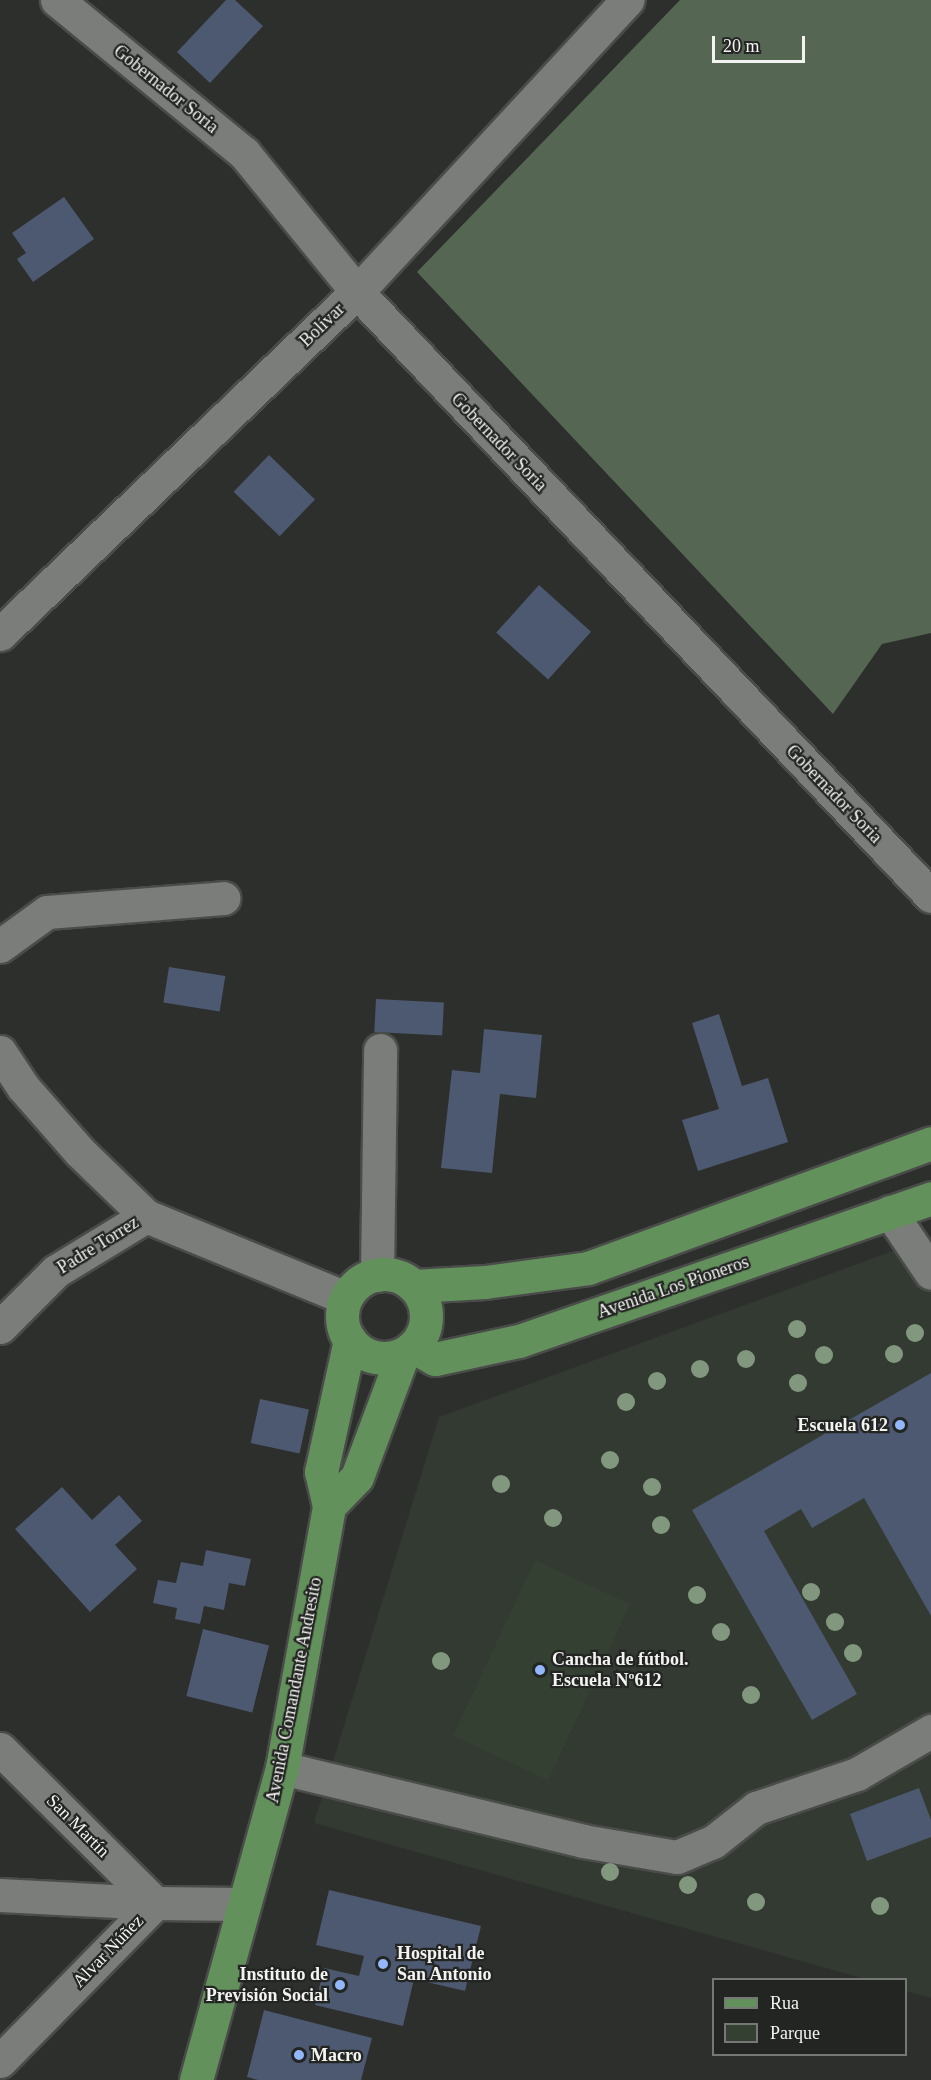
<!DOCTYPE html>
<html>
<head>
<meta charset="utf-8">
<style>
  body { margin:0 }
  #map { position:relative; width:931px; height:2080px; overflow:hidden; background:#2c2f2c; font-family:"Times New Roman",serif }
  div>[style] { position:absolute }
  .built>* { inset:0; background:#333a32 }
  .green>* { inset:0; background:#344032; transform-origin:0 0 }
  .forest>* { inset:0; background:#556752 }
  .building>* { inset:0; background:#4d5970; transform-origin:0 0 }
  .roads { filter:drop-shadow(2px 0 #4a4c49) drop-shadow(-2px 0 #4a4c49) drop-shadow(0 2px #4a4c49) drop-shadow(0 -2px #4a4c49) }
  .minor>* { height:33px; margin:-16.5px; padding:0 16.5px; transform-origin:16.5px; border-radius:16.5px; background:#7a7d7a }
  .major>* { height:33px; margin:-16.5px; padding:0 16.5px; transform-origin:16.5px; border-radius:16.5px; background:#63915c }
  .major>.ring { margin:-16.5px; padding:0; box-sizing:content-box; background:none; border:33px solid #63915c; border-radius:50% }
  .trees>* { width:18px; height:18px; margin:-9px; border-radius:50%; background:#82987e }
  .dots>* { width:16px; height:16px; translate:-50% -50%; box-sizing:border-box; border:3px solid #232522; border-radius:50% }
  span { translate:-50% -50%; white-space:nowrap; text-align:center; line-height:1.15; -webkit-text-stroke:4.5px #232522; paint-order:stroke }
  .street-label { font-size:18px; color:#f3f4f2 }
  .poi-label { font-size:18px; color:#f3f4f2; font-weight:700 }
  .right { translate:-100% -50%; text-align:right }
  .left { translate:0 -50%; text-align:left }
  .legend { position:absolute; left:712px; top:1978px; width:195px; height:78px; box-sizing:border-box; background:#232522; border:2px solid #767875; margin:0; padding:8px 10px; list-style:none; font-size:18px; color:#f3f4f2 }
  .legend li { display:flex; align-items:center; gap:12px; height:30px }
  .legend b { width:30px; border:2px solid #767875 }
  .scale { position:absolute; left:712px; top:36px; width:93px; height:27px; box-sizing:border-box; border:3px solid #f3f4f2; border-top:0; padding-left:8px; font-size:18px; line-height:21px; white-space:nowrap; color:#f3f4f2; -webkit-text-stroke:4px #232522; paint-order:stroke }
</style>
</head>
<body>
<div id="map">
  <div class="built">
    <i style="clip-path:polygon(931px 1237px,931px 1998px,906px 1991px,906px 1980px,865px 1979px,314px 1823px,439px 1417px)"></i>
  </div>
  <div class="green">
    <i style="left:535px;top:1560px;width:105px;height:194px;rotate:25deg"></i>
  </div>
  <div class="forest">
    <i style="clip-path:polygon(680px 0,931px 0,931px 633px,882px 644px,833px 714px,417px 272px)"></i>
  </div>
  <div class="building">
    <i style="clip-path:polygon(226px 0,235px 0,263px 26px,210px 83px,177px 52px)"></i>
    <i style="clip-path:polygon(64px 197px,94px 239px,33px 282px,17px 259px,26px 253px,12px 233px)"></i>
    <i style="left:269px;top:455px;width:64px;height:51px;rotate:44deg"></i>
    <i style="left:539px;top:585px;width:70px;height:64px;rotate:42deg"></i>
    <i style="left:169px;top:967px;width:57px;height:36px;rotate:9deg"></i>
    <i style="left:376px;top:999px;width:68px;height:33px;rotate:3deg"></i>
    <i style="clip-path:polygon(719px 1014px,742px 1086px,768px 1078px,788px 1142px,698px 1171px,682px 1120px,719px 1109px,692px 1023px)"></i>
    <i style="clip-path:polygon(484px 1029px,542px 1035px,536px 1098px,500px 1094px,492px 1173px,441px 1168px,452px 1070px,480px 1073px)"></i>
    <i style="clip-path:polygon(931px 1373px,931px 1616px,864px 1498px,812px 1528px,801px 1509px,764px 1531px,857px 1694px,812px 1720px,692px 1510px)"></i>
    <i style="left:260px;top:1399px;width:50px;height:45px;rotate:12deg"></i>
    <i style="clip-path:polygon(62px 1487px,92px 1520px,119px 1495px,142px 1521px,115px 1545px,137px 1569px,90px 1612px,15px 1529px)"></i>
    <i style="clip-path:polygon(206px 1550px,251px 1559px,245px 1586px,229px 1583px,224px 1610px,204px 1606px,200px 1624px,175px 1619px,177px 1608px,153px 1603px,158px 1580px,176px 1583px,181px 1562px,203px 1566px)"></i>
    <i style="left:203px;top:1629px;width:68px;height:69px;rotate:14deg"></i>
    <i style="clip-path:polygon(919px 1788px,931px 1820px,931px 1837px,867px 1861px,850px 1814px)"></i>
    <i style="clip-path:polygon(329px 1890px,481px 1926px,465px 1991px,414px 1979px,403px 2026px,315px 2005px,324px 1968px,359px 1976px,364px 1956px,316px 1945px)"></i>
    <i style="clip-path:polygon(264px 2010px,372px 2038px,361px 2080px,258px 2080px,247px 2077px)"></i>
  </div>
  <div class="roads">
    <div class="minor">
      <i style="left:57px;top:0;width:242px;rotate:39.3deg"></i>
      <i style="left:244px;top:153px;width:179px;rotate:50.9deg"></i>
      <i style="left:357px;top:292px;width:833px;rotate:46.46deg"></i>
      <i style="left:0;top:634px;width:494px;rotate:-43.8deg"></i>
      <i style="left:357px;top:292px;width:398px;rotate:-47.2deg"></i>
      <i style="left:0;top:946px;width:58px;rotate:-35.9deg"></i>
      <i style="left:47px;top:912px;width:177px;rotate:-4.5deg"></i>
      <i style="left:0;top:1052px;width:42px;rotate:56.7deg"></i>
      <i style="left:23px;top:1087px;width:86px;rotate:48.8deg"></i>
      <i style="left:80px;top:1152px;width:92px;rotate:44.1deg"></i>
      <i style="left:146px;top:1216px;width:216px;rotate:22.3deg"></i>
      <i style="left:890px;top:1212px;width:73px;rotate:56.1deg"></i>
      <i style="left:377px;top:1275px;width:225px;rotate:-89.2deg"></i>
      <i style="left:0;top:1327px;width:79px;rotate:-45deg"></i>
      <i style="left:56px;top:1271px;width:105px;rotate:-31.4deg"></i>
      <i style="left:0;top:1749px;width:218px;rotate:44.8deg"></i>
      <i style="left:282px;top:1768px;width:310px;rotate:13.6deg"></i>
      <i style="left:583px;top:1841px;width:95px;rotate:9.7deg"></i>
      <i style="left:677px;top:1857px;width:39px;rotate:-23deg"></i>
      <i style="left:713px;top:1842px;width:55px;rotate:-38.3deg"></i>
      <i style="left:756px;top:1808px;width:107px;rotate:-18.6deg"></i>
      <i style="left:857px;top:1774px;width:86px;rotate:-30.2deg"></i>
      <i style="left:0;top:1895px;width:155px;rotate:3deg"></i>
      <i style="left:0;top:2061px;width:221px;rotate:-45.5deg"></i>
      <i style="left:155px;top:1903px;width:87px;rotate:0.7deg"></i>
    </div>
    <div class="major">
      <i class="ring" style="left:342px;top:1274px;width:51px;height:51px"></i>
      <i style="left:414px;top:1286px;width:71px;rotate:-3.2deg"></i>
      <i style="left:485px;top:1282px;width:104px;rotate:-7.7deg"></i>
      <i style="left:588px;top:1268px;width:365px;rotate:-20deg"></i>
      <i style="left:414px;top:1347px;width:24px;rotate:30deg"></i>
      <i style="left:435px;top:1359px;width:86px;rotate:-12.1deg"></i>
      <i style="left:519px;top:1341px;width:436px;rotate:-19.1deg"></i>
      <i style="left:329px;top:1506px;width:40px;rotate:-46deg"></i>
      <i style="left:357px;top:1477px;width:131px;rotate:-69.5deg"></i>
      <i style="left:196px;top:2080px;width:324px;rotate:-74.6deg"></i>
      <i style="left:282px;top:1768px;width:266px;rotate:-79.8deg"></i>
      <i style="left:329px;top:1506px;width:35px;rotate:-103deg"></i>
      <i style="left:321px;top:1472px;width:135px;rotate:-77.6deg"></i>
    </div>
  </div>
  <div class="trees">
    <i style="left:797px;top:1329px"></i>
    <i style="left:915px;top:1333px"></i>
    <i style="left:894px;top:1354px"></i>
    <i style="left:824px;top:1355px"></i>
    <i style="left:746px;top:1359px"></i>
    <i style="left:700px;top:1369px"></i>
    <i style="left:657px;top:1381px"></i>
    <i style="left:798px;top:1383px"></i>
    <i style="left:626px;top:1402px"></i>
    <i style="left:610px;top:1460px"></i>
    <i style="left:501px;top:1484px"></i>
    <i style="left:652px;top:1487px"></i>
    <i style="left:553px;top:1518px"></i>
    <i style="left:661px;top:1525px"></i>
    <i style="left:811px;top:1592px"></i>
    <i style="left:697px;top:1595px"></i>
    <i style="left:835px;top:1622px"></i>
    <i style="left:721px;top:1632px"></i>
    <i style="left:853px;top:1653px"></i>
    <i style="left:441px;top:1661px"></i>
    <i style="left:751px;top:1695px"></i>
    <i style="left:610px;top:1872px"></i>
    <i style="left:688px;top:1885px"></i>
    <i style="left:756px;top:1902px"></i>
    <i style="left:880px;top:1906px"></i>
  </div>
  <div class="dots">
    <i style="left:900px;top:1425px;background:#93b7fd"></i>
    <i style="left:540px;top:1670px;background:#93b7fd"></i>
    <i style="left:383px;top:1964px;background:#93b7fd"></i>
    <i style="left:340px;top:1985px;background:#93b7fd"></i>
    <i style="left:299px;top:2055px;background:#93b7fd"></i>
  </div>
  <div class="street-label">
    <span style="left:166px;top:89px;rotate:39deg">Gobernador Soria</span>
    <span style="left:322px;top:325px;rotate:-44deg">Bolívar</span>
    <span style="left:499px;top:442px;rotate:46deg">Gobernador Soria</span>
    <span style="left:834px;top:794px;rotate:46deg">Gobernador Soria</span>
    <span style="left:98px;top:1245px;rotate:-32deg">Padre Torrez</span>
    <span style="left:673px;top:1287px;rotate:-19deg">Avenida Los Pioneros</span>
    <span style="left:294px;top:1690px;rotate:-79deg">Avenida Comandante Andresito</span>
    <span style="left:78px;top:1826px;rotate:45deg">San Martín</span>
    <span style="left:108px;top:1951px;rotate:-46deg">Alvar Núñez</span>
  </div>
  <div class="poi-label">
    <span class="right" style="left:888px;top:1425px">Escuela 612</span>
    <span class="left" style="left:552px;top:1670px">Cancha de fútbol.<br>Escuela Nº612</span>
    <span class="left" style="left:397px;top:1964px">Hospital de<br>San Antonio</span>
    <span class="right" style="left:328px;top:1985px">Instituto de<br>Previsión Social</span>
    <span class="left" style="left:311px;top:2055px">Macro</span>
  </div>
  <ul class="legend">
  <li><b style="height:8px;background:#63915c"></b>Rua</li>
  <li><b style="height:16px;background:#344032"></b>Parque</li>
  </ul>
  <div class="scale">20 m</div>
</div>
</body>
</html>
